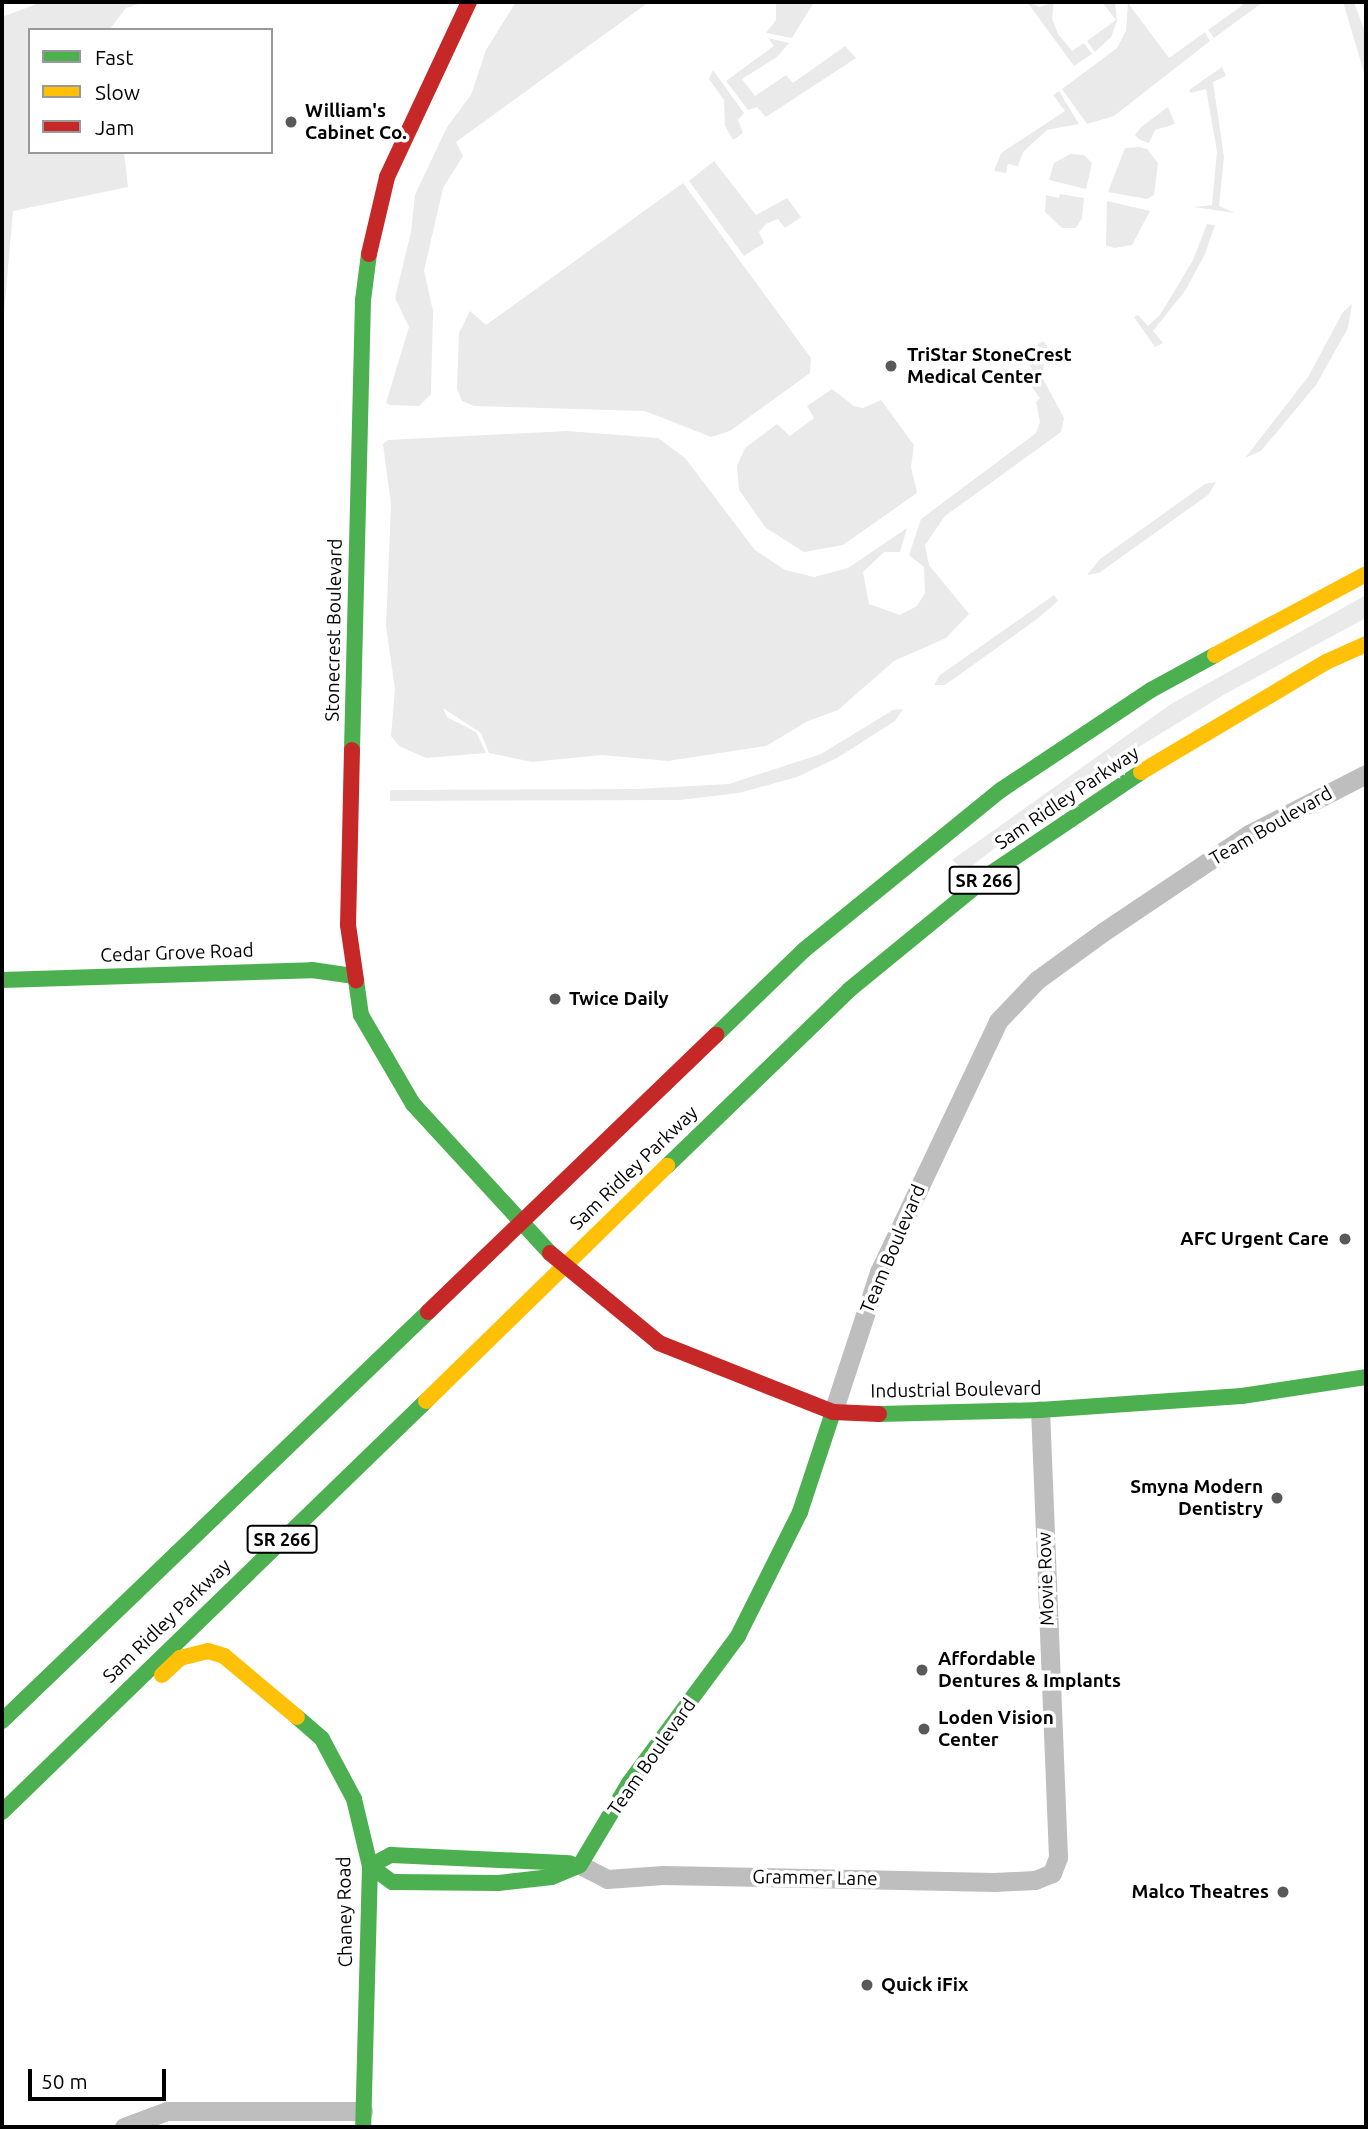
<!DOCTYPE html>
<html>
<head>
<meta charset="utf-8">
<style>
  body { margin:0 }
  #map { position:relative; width:1368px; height:2129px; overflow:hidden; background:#fff; font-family:Ubuntu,sans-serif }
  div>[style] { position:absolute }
  .green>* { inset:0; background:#eaeaea }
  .street>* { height:19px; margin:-9.5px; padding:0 9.5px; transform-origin:9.5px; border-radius:9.5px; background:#bebebe }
  .fast>* { height:16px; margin:-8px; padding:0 8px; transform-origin:8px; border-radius:8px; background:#4caf50 }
  .slow>* { height:16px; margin:-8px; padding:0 8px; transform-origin:8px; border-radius:8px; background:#ffc107 }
  .jam>* { height:16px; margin:-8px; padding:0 8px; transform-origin:8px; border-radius:8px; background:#c62828 }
  .dots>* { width:19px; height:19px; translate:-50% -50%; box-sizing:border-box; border:4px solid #fff; border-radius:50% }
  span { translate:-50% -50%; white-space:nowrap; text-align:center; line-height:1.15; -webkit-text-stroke:7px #fff; paint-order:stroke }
  .shield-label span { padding:2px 5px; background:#fff; border:2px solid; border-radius:5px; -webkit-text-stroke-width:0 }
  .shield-label { font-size:18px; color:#000; font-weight:700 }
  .poi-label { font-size:19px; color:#000; font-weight:700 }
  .left { translate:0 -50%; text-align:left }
  .right { translate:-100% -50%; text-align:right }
  .street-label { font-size:19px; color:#000 }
  .frame { position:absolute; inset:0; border:4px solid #000; pointer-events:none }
  .legend { position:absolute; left:28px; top:28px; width:245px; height:126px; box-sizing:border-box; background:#fff; border:2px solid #999; margin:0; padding:9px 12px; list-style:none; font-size:21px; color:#000 }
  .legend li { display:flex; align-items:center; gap:14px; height:35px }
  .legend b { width:35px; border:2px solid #999 }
  .scale { position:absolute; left:28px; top:2069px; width:138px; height:32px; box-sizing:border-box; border:4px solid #000; border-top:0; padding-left:9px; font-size:21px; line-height:24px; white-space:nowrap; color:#000; -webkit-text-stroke:5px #fff; paint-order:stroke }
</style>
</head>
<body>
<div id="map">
  <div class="green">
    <i style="clip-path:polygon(42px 2px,145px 2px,126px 8px,109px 30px,30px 30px,30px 152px,124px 152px,128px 187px,13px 211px,2px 336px,2px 17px)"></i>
    <i style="clip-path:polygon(516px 2px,649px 2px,456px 142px,463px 156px,443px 188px,424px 271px,433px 311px,431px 394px,419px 406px,390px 405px,386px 403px,409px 327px,395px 298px,411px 232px,415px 195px,447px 127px,471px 95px,486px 50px)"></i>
    <i style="clip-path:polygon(776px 2px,814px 2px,792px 38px,766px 33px,776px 20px)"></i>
    <i style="clip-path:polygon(1027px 2px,1040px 7px,1054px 2px,1052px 18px,1058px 34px,1072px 51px,1084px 43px,1092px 54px,1074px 66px)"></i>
    <i style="clip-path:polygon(1102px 2px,1115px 2px,1117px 21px,1111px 37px,1095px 52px,1087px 41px,1116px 20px)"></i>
    <i style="clip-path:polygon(1241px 2px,1263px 2px,1214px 38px,1208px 30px,1243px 5px)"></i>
    <i style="clip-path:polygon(1343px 2px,1354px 2px,1366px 35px,1366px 79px)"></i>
    <i style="clip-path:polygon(1128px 3px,1169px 58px,1205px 32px,1210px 41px,1114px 116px,1087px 124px,1062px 89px,1117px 48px,1126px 31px)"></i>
    <i style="clip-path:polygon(768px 38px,789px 43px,777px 57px,742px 79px,755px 96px,786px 75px,793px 83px,845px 46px,856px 58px,766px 117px,757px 107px,748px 110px,726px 81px,774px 46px)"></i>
    <i style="clip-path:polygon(1222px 67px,1226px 76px,1213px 82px,1224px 157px,1219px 206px,1235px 213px,1194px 207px,1212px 205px,1217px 151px,1206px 89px,1191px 93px,1189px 90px)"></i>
    <i style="clip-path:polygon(713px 70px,744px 113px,738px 120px,743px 133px,733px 140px,725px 126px,724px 100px,709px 79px)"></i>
    <i style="clip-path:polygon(1059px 91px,1079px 124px,1047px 130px,1023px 152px,1018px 166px,1008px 164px,1006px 173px,994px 171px,1001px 153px,1065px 111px,1053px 95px)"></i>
    <i style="clip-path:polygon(1168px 107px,1175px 124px,1155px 130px,1149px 143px,1140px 140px,1135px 135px,1141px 127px)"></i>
    <i style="clip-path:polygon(1139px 147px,1147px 149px,1158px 163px,1154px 195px,1147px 199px,1108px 192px,1125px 148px)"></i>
    <i style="clip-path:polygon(1070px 154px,1084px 155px,1092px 163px,1086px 189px,1049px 180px,1054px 163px)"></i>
    <i style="clip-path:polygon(714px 161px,756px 215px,787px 198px,801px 217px,785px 228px,778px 219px,766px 224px,759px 232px,764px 243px,744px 256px,689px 181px)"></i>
    <i style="clip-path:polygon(683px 183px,811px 358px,810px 373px,730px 431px,711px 437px,645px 411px,474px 406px,462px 401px,457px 389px,459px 333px,470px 311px,486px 325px)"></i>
    <i style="clip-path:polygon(1060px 194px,1084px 198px,1082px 218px,1076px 228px,1062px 228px,1045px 212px,1046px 195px,1059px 198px)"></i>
    <i style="clip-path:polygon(1107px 201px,1150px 211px,1132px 245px,1114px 248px,1106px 245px)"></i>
    <i style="clip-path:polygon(1207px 224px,1215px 225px,1205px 254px,1185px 291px,1153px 331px,1163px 343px,1155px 347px,1134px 317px,1138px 315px,1148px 326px,1160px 315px,1193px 260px)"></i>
    <i style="clip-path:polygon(1352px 304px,1348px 328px,1316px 385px,1261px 451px,1245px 458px,1308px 377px,1343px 312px)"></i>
    <i style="clip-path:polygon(1043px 341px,1051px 351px,1044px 359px,1043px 379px,1064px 418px,1061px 432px,945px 516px,925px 545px,929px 565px,969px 614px,946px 638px,894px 661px,838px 710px,808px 721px,766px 746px,668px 761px,602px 755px,532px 762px,489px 753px,481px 733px,443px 708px,447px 717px,476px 732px,486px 753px,426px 758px,399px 746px,391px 736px,395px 689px,386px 626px,391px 505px,383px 444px,388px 440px,567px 431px,658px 438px,685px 458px,755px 550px,785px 570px,814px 577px,848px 568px,907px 528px,900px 552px,884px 552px,863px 572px,869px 604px,900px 615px,917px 606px,925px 593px,924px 567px,909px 555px,921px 519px,1036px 433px,1040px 422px,1036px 402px,1040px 398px,1024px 376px,1032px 369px,1027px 360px,1034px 355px,1031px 349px)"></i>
    <i style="clip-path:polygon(832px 389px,854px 406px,863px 408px,881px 400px,914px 445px,911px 467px,917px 493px,843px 545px,804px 552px,766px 528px,739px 490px,737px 466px,745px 448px,777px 424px,790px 436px,814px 418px,807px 406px)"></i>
    <i style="clip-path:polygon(1216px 482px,1208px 495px,1099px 573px,1087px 575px,1100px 559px,1205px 484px)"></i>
    <i style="clip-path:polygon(1054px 595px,1058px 601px,1037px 619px,945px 685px,934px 685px,940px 675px)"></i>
    <i style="clip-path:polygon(1366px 595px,1366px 618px,1225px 694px,1085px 780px,965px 871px,952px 860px,1171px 704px)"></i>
    <i style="clip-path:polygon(903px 709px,895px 721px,837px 758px,797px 777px,739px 793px,680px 800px,390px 801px,390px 790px,637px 789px,729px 784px,821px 754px,893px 710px)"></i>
  </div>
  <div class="street">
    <i style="left:833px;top:1412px;width:147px;rotate:-71.8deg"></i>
    <i style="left:879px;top:1272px;width:278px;rotate:-64.6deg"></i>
    <i style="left:998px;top:1021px;width:57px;rotate:-46.4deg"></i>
    <i style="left:1037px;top:980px;width:82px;rotate:-36deg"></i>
    <i style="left:1103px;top:932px;width:176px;rotate:-33.9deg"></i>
    <i style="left:1249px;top:834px;width:131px;rotate:-27.1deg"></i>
    <i style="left:580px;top:1865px;width:30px;rotate:27deg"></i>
    <i style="left:607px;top:1879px;width:56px;rotate:-4.1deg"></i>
    <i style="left:663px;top:1875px;width:331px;rotate:1.2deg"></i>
    <i style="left:994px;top:1882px;width:41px;rotate:-2.8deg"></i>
    <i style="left:1035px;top:1880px;width:18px;rotate:-22deg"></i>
    <i style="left:1052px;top:1873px;width:17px;rotate:-69deg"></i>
    <i style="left:1058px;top:1857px;width:447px;rotate:-92.3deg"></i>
    <i style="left:124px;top:2127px;width:46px;rotate:-20.4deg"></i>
    <i style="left:167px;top:2111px;width:196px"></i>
  </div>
  <div class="fast">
    <i style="left:352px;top:750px;width:450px;rotate:-88.6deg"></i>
    <i style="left:363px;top:300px;width:46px;rotate:-82.6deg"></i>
    <i style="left:2px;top:980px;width:310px;rotate:-1.8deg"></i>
    <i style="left:312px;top:970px;width:41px;rotate:8.3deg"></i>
    <i style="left:356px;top:980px;width:35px;rotate:82deg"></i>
    <i style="left:361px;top:1015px;width:103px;rotate:59.7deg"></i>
    <i style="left:413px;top:1104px;width:202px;rotate:47.4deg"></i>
    <i style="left:716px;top:1035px;width:122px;rotate:-44deg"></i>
    <i style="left:804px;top:950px;width:254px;rotate:-39.1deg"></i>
    <i style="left:1001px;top:790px;width:180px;rotate:-33.7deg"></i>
    <i style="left:1151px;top:690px;width:73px;rotate:-28.7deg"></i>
    <i style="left:667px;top:1166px;width:253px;rotate:-44deg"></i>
    <i style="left:849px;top:990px;width:186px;rotate:-39.3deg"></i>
    <i style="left:993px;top:872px;width:179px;rotate:-34deg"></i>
    <i style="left:879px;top:1414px;width:161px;rotate:-1.4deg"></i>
    <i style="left:1040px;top:1410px;width:202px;rotate:-4deg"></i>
    <i style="left:1242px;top:1396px;width:125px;rotate:-8.7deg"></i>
    <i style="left:297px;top:1717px;width:33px;rotate:41deg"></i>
    <i style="left:322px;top:1739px;width:68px;rotate:61.9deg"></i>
    <i style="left:354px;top:1799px;width:69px;rotate:76.6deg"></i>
    <i style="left:370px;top:1866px;width:261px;rotate:91.5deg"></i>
    <i style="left:2px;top:1721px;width:591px;rotate:-43.83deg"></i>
    <i style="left:2px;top:1812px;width:591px;rotate:-44.11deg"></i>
    <i style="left:370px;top:1866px;width:27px;rotate:36deg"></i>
    <i style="left:392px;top:1882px;width:106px;rotate:0.5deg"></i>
    <i style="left:498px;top:1883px;width:54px;rotate:-6.3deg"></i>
    <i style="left:552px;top:1877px;width:30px;rotate:-23deg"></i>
    <i style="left:580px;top:1865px;width:96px;rotate:-59.1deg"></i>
    <i style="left:629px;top:1783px;width:183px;rotate:-53.4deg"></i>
    <i style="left:738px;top:1636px;width:139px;rotate:-63.4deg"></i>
    <i style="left:800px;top:1512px;width:105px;rotate:-71.7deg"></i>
    <i style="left:370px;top:1866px;width:24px;rotate:-28deg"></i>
    <i style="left:391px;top:1855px;width:179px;rotate:2.6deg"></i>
  </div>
  <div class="slow">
    <i style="left:1215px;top:655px;width:171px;rotate:-28.2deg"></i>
    <i style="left:1141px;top:772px;width:215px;rotate:-30.7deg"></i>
    <i style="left:1326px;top:662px;width:44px;rotate:-24.2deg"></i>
    <i style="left:426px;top:1401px;width:337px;rotate:-44.3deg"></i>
    <i style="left:162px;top:1675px;width:25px;rotate:-43deg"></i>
    <i style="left:180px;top:1658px;width:29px;rotate:-14deg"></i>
    <i style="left:208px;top:1651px;width:17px;rotate:17deg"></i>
    <i style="left:224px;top:1656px;width:95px;rotate:39.9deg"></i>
  </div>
  <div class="jam">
    <i style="left:369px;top:254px;width:79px;rotate:-76.8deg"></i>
    <i style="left:387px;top:177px;width:193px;rotate:-64.9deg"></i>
    <i style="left:352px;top:750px;width:175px;rotate:91.3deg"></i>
    <i style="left:348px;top:925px;width:56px;rotate:81.7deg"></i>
    <i style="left:550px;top:1253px;width:141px;rotate:39.5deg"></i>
    <i style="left:659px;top:1343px;width:187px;rotate:21.6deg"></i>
    <i style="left:833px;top:1412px;width:46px;rotate:2.5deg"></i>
    <i style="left:428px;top:1312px;width:400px;rotate:-43.9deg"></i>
  </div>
  <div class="dots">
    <i style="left:291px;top:122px;background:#595959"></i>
    <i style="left:891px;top:366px;background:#595959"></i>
    <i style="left:555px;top:999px;background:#595959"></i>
    <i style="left:1345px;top:1239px;background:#595959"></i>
    <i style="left:1277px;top:1498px;background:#595959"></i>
    <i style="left:922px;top:1670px;background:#595959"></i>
    <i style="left:924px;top:1729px;background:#595959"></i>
    <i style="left:1283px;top:1892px;background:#595959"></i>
    <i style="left:867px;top:1985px;background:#595959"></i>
  </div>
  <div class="shield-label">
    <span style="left:984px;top:880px">SR 266</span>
    <span style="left:282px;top:1539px">SR 266</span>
  </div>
  <div class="poi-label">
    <span class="left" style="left:305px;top:122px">William's<br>Cabinet Co.</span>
    <span class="left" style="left:907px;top:366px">TriStar StoneCrest<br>Medical Center</span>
    <span class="left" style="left:569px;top:999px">Twice Daily</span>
    <span class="right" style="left:1329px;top:1239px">AFC Urgent Care</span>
    <span class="right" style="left:1263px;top:1498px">Smyna Modern<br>Dentistry</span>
    <span class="left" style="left:938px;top:1670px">Affordable<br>Dentures &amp; Implants</span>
    <span class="left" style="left:938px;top:1729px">Loden Vision<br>Center</span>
    <span class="right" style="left:1269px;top:1892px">Malco Theatres</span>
    <span class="left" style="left:881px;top:1985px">Quick iFix</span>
  </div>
  <div class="street-label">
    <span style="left:334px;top:630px;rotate:-89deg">Stonecrest Boulevard</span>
    <span style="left:1067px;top:798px;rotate:-34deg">Sam Ridley Parkway</span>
    <span style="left:1271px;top:826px;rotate:-30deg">Team Boulevard</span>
    <span style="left:177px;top:953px;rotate:-2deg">Cedar Grove Road</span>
    <span style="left:634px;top:1168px;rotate:-44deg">Sam Ridley Parkway</span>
    <span style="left:893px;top:1249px;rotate:-67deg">Team Boulevard</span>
    <span style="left:956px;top:1390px;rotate:-1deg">Industrial Boulevard</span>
    <span style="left:1046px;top:1579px;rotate:-92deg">Movie Row</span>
    <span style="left:167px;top:1621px;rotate:-44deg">Sam Ridley Parkway</span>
    <span style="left:652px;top:1757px;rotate:-55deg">Team Boulevard</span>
    <span style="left:815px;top:1878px;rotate:1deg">Grammer Lane</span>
    <span style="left:345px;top:1912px;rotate:-91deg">Chaney Road</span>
  </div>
  <div class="frame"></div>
  <ul class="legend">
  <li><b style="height:9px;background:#4caf50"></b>Fast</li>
  <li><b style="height:9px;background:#ffc107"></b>Slow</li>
  <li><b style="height:9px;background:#c62828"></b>Jam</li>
  </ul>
  <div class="scale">50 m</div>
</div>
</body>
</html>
